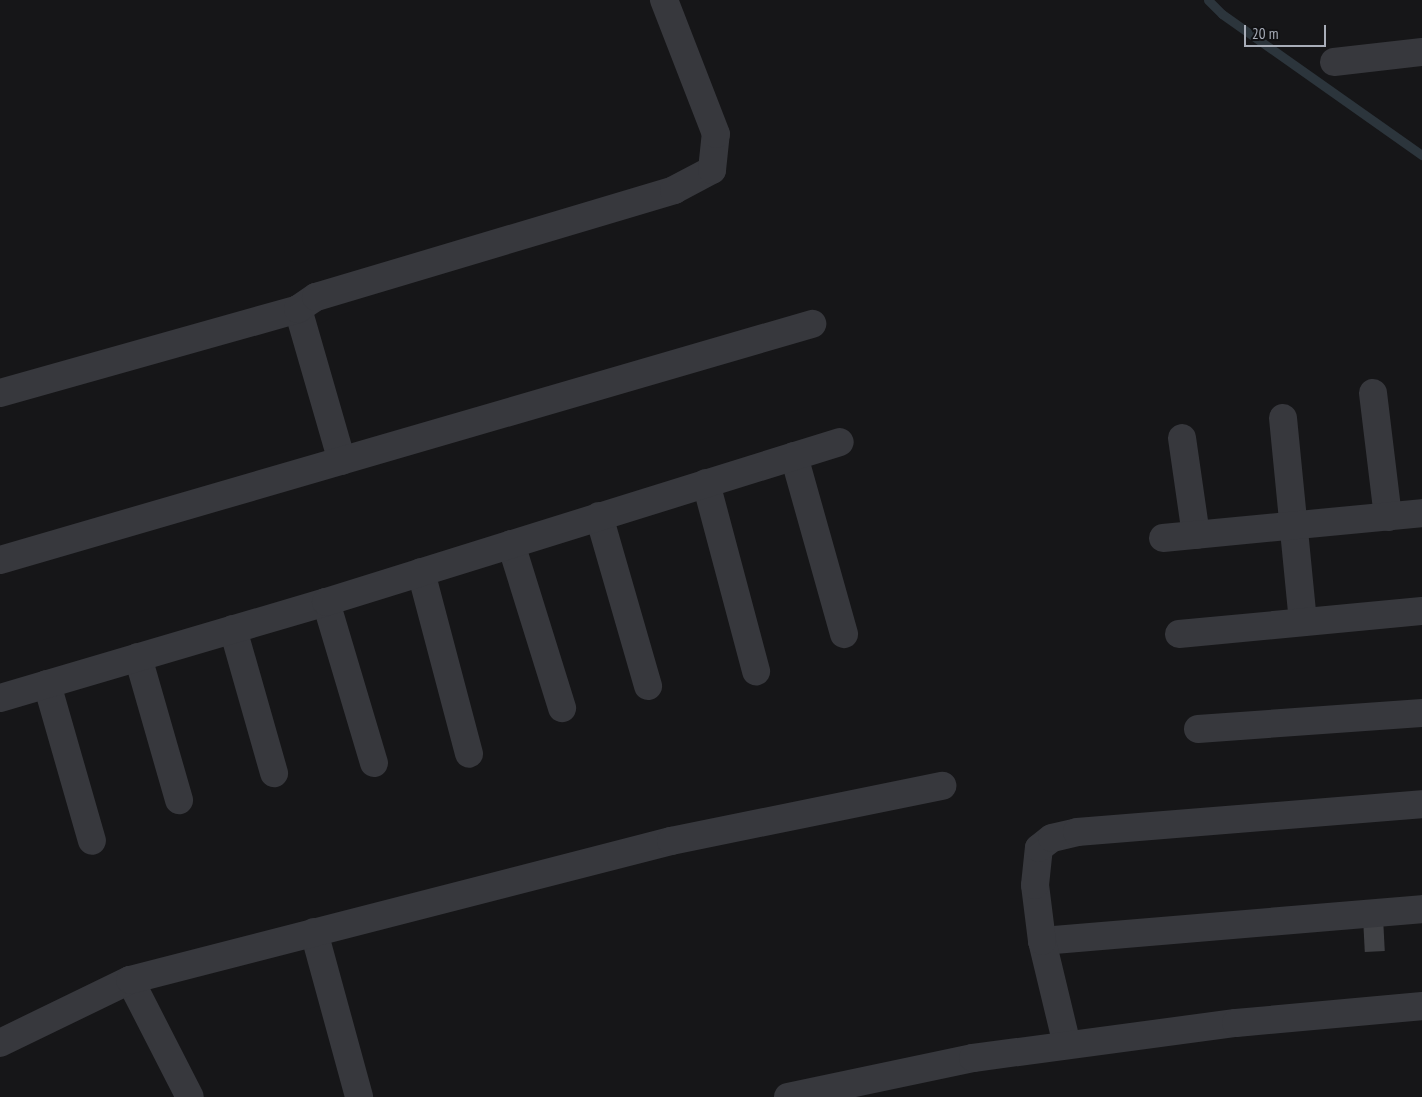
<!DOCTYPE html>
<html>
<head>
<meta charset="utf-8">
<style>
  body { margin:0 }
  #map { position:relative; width:1422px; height:1097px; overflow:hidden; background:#161618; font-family:"PT Sans Narrow",sans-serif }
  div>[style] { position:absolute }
  .stream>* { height:9px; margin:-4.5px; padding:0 4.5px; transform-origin:4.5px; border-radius:4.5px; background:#2c353c }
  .building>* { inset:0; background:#404145; transform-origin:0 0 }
  .minor>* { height:28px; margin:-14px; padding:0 14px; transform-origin:14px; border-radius:14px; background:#37383d }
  span { translate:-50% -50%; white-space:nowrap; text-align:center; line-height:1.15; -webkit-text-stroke:5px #111113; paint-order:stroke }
  .scale { position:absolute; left:1244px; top:25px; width:82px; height:22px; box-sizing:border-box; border:2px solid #a8adb8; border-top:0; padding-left:6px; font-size:15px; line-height:18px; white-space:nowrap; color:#a8adb8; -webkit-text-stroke:4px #111113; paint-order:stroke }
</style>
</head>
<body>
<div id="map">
  <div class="stream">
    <i style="left:1208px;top:0;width:20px;rotate:45deg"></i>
    <i style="left:1222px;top:14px;width:245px;rotate:35.2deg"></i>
  </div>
  <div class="building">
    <i style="left:1383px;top:917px;width:34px;height:20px;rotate:87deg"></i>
  </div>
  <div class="minor">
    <i style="left:1334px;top:62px;width:89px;rotate:-6.5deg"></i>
    <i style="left:298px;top:309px;width:158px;rotate:73.9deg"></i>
    <i style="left:0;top:393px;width:310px;rotate:-15.7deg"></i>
    <i style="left:298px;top:309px;width:22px;rotate:-34deg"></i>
    <i style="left:316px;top:297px;width:374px;rotate:-16.6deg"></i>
    <i style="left:674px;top:190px;width:43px;rotate:-27.8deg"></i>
    <i style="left:712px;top:170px;width:36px;rotate:-84deg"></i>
    <i style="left:716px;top:134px;width:144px;rotate:-111.2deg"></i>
    <i style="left:1373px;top:393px;width:125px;rotate:83.1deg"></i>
    <i style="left:1283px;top:418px;width:205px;rotate:84.4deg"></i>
    <i style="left:1182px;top:438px;width:98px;rotate:81.8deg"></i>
    <i style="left:794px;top:456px;width:185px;rotate:74.3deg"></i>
    <i style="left:706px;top:483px;width:195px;rotate:75.1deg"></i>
    <i style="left:599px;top:516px;width:177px;rotate:73.9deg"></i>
    <i style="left:1163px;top:538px;width:260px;rotate:-5.5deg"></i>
    <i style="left:511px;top:544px;width:172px;rotate:72.7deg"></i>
    <i style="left:0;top:560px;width:846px;rotate:-16.21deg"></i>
    <i style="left:421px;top:572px;width:188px;rotate:75.2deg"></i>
    <i style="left:326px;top:602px;width:168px;rotate:73.4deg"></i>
    <i style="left:233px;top:629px;width:150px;rotate:74.1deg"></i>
    <i style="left:1179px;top:634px;width:244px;rotate:-5.4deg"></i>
    <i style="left:138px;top:657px;width:149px;rotate:74deg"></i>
    <i style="left:47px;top:684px;width:163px;rotate:74deg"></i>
    <i style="left:0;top:698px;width:340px;rotate:-16.4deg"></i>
    <i style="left:326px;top:602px;width:538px;rotate:-17.29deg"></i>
    <i style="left:1198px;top:729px;width:225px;rotate:-4.1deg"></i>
    <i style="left:314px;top:932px;width:171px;rotate:74.7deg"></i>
    <i style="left:1042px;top:941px;width:381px;rotate:-4.8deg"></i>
    <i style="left:130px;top:980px;width:131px;rotate:62.9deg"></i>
    <i style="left:0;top:1043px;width:144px;rotate:-25.9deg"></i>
    <i style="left:130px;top:980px;width:559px;rotate:-14.41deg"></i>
    <i style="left:671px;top:841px;width:277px;rotate:-11.5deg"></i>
    <i style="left:1067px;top:1045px;width:107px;rotate:-103.5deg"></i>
    <i style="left:1042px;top:941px;width:56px;rotate:-97.1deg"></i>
    <i style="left:1035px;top:885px;width:37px;rotate:-84deg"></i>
    <i style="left:1039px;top:848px;width:16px;rotate:-38deg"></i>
    <i style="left:1052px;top:838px;width:26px;rotate:-13deg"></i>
    <i style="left:1077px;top:832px;width:346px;rotate:-4.6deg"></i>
    <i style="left:788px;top:1097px;width:189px;rotate:-11.9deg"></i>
    <i style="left:973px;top:1058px;width:265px;rotate:-7.6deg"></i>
    <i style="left:1236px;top:1023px;width:187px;rotate:-5.2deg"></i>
  </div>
  <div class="scale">20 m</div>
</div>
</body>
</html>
